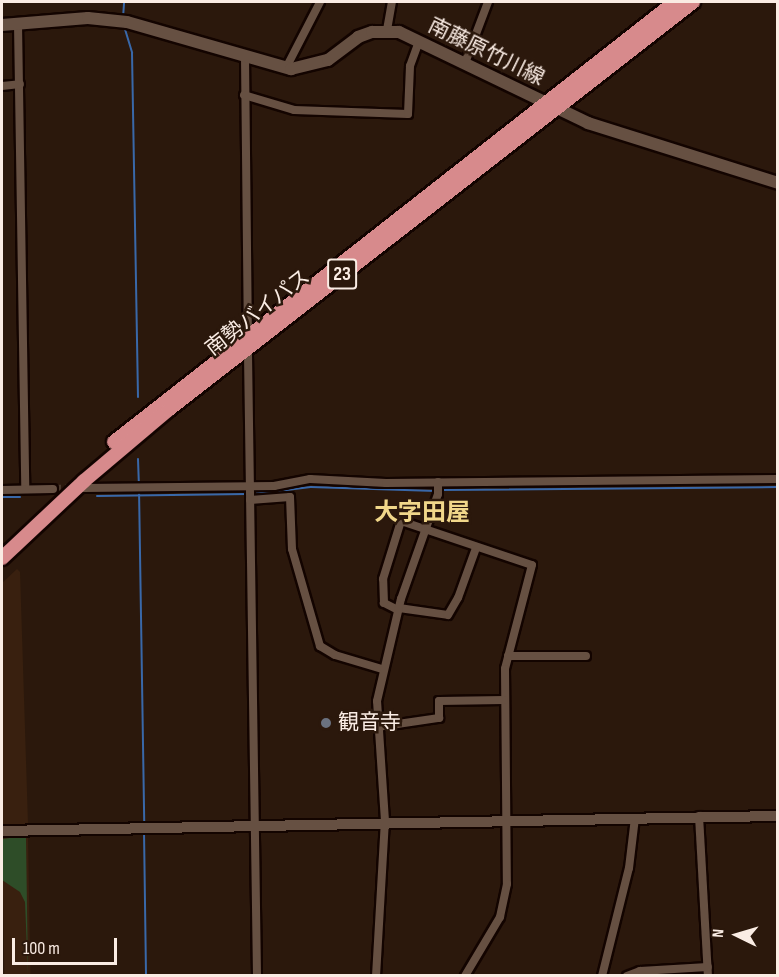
<!DOCTYPE html>
<html>
<head>
<meta charset="utf-8">
<style>
  body { margin:0 }
  #map { position:relative; width:779px; height:977px; overflow:hidden; background:#2b180c; font-family:"Sofia Sans Condensed","Noto Sans JP",sans-serif }
  div>[style] { position:absolute }
  .built>* { inset:0; background:#39200f; transform-origin:0 0 }
  .green>* { inset:0; background:#2e4d28 }
  .stream>* { height:2px; margin:-1px; padding:0 1px; transform-origin:1px; border-radius:1px; background:#3968a9 }
  .minor-tunnel>* { height:8px; margin-top:-4px; transform-origin:0; background:repeating-linear-gradient(90deg,#4a382c 0 8px,transparent 0 12px) }
  .roads { filter:drop-shadow(2px 0 #130400) drop-shadow(-2px 0 #130400) drop-shadow(0 2px #130400) drop-shadow(0 -2px #130400) }
  .minor>* { height:8px; margin:-4px; padding:0 4px; transform-origin:4px; border-radius:4px; background:#665042 }
  .tertiary>* { height:10px; margin:-5px; padding:0 5px; transform-origin:5px; border-radius:5px; background:#665042 }
  .secondary>* { height:12px; margin:-6px; padding:0 6px; transform-origin:6px; border-radius:6px; background:#665042 }
  .trunk>* { height:14px; margin:-7px; padding:0 7px; transform-origin:7px; border-radius:7px; background:#d78a8c }
  .dots>* { width:16px; height:16px; translate:-50% -50%; box-sizing:border-box; border:3px solid #2b180c; border-radius:50% }
  span { translate:-50% -50%; white-space:nowrap; text-align:center; line-height:1.15; -webkit-text-stroke:5px #2b180c; paint-order:stroke }
  .shield-label span { padding:2px 4px; background:#2b180c; border:2px solid; border-radius:4px; -webkit-text-stroke-width:0 }
  .shield-label { font-size:20px; color:#faece4; font-weight:700 }
  .street-label { font-size:21px; color:#faece4 }
  .poi-label { font-size:21px; color:#faece4 }
  .left { translate:0 -50%; text-align:left }
  .quarter-label { font-size:24px; color:#f1d78a; font-weight:700 }
  .frame { position:absolute; inset:0; border:3px solid #faece4; pointer-events:none }
  .north { position:absolute; left:707px; top:905px; width:60px; height:60px; -webkit-text-stroke:4px #2b180c; paint-order:stroke; rotate:275deg; font-size:16px; font-weight:700; line-height:24px; text-align:center; color:#faece4 }
  .north::after { content:''; display:block; margin:auto; width:21px; height:27px; background:#faece4; clip-path:polygon(50% 0,100% 100%,50% 72%,0 100%) }
  .scale { position:absolute; left:12px; top:938px; width:105px; height:27px; box-sizing:border-box; border:3px solid #faece4; border-top:0; padding-left:8px; font-size:18px; line-height:21px; white-space:nowrap; color:#faece4; -webkit-text-stroke:4px #2b180c; paint-order:stroke }
</style>
</head>
<body>
<div id="map">
  <div class="built">
    <i style="clip-path:polygon(17px 569px,20px 572px,28px 824px,2px 824px,2px 583px)"></i>
    <i style="left:28px;top:836px;width:139px;height:26px;rotate:89deg"></i>
  </div>
  <div class="green">
    <i style="clip-path:polygon(17px 837px,26px 838px,28px 975px,25px 902px,20px 892px,2px 880px,2px 839px)"></i>
  </div>
  <div class="stream">
    <i style="left:123px;top:18px;width:16px;rotate:-86deg"></i>
    <i style="left:124px;top:26px;width:28px;rotate:73deg"></i>
    <i style="left:132px;top:53px;width:344px;rotate:89deg"></i>
    <i style="left:138px;top:459px;width:25px;rotate:88deg"></i>
    <i style="left:139px;top:489px;width:337px;rotate:89.1deg"></i>
    <i style="left:441px;top:490px;width:337px;rotate:-0.5deg"></i>
    <i style="left:253px;top:494px;width:58px;rotate:-6.9deg"></i>
    <i style="left:311px;top:487px;width:125px;rotate:1.8deg"></i>
    <i style="left:97px;top:496px;width:150px;rotate:-0.8deg"></i>
    <i style="left:2px;top:497px;width:18px"></i>
    <i style="left:144px;top:831px;width:145px;rotate:89.2deg"></i>
  </div>
  <div class="minor-tunnel">
    <i style="left:53px;top:489px;width:23px;rotate:-2deg"></i>
  </div>
  <div class="roads">
    <div class="minor">
      <i style="left:18px;top:24px;width:465px;rotate:89.1deg"></i>
      <i style="left:387px;top:30px;width:28px;rotate:-80deg"></i>
      <i style="left:245px;top:57px;width:270px;rotate:89.4deg"></i>
      <i style="left:465px;top:63px;width:65px;rotate:-69.3deg"></i>
      <i style="left:286px;top:68px;width:74px;rotate:-62.7deg"></i>
      <i style="left:2px;top:86px;width:18px;rotate:-6deg"></i>
      <i style="left:244px;top:95px;width:52px;rotate:16.7deg"></i>
      <i style="left:294px;top:110px;width:114px;rotate:2deg"></i>
      <i style="left:408px;top:114px;width:48px;rotate:-87.6deg"></i>
      <i style="left:410px;top:66px;width:27px;rotate:-70deg"></i>
      <i style="left:248px;top:354px;width:622px;rotate:89.17deg"></i>
      <i style="left:84px;top:488px;width:190px;rotate:-0.6deg"></i>
      <i style="left:274px;top:486px;width:37px;rotate:-11deg"></i>
      <i style="left:310px;top:479px;width:76px;rotate:3deg"></i>
      <i style="left:386px;top:483px;width:392px;rotate:-0.6deg"></i>
      <i style="left:2px;top:490px;width:51px;rotate:-1.1deg"></i>
      <i style="left:250px;top:500px;width:40px;rotate:-4.3deg"></i>
      <i style="left:290px;top:497px;width:52px;rotate:87.8deg"></i>
      <i style="left:292px;top:549px;width:101px;rotate:73.9deg"></i>
      <i style="left:320px;top:646px;width:17px;rotate:31deg"></i>
      <i style="left:335px;top:655px;width:49px;rotate:16.6deg"></i>
      <i style="left:399px;top:608px;width:49px;rotate:8.1deg"></i>
      <i style="left:448px;top:615px;width:20px;rotate:-60deg"></i>
      <i style="left:458px;top:598px;width:53px;rotate:-70.2deg"></i>
      <i style="left:398px;top:610px;width:16px;rotate:-153deg"></i>
      <i style="left:384px;top:603px;width:24px;rotate:-92deg"></i>
      <i style="left:383px;top:579px;width:61px;rotate:-72.8deg"></i>
      <i style="left:401px;top:521px;width:138px;rotate:18.6deg"></i>
      <i style="left:532px;top:565px;width:107px;rotate:104.6deg"></i>
      <i style="left:505px;top:669px;width:215px;rotate:89.5deg"></i>
      <i style="left:507px;top:884px;width:34px;rotate:102deg"></i>
      <i style="left:500px;top:917px;width:69px;rotate:120.7deg"></i>
      <i style="left:508px;top:656px;width:78px"></i>
      <i style="left:377px;top:727px;width:63px;rotate:-8.3deg"></i>
      <i style="left:439px;top:718px;width:17px;rotate:-90deg"></i>
      <i style="left:439px;top:701px;width:65px;rotate:-0.9deg"></i>
      <i style="left:699px;top:816px;width:160px;rotate:86.8deg"></i>
      <i style="left:376px;top:976px;width:155px;rotate:-86.7deg"></i>
      <i style="left:385px;top:821px;width:120px;rotate:-93.8deg"></i>
      <i style="left:377px;top:701px;width:105px;rotate:-76.8deg"></i>
      <i style="left:401px;top:599px;width:111px;rotate:-70.6deg"></i>
      <i style="left:438px;top:494px;width:12px;rotate:-90deg"></i>
      <i style="left:602px;top:976px;width:111px;rotate:-76deg"></i>
      <i style="left:629px;top:868px;width:50px;rotate:-83.2deg"></i>
      <i style="left:627px;top:976px;width:14px;rotate:-21deg"></i>
      <i style="left:640px;top:971px;width:68px;rotate:-3.4deg"></i>
    </div>
    <div class="tertiary">
      <i style="left:2px;top:831px;width:776px;rotate:-1.11deg"></i>
    </div>
    <div class="secondary">
      <i style="left:2px;top:25px;width:86px;rotate:-4.7deg"></i>
      <i style="left:88px;top:18px;width:39px;rotate:6deg"></i>
      <i style="left:127px;top:22px;width:171px;rotate:16deg"></i>
      <i style="left:291px;top:69px;width:38px;rotate:-14deg"></i>
      <i style="left:328px;top:60px;width:38px;rotate:-37deg"></i>
      <i style="left:358px;top:37px;width:15px;rotate:-20deg"></i>
      <i style="left:372px;top:32px;width:27px"></i>
      <i style="left:399px;top:32px;width:210px;rotate:25.7deg"></i>
      <i style="left:588px;top:123px;width:199px;rotate:17.5deg"></i>
    </div>
    <div class="trunk">
      <i style="left:114px;top:442px;width:713px;rotate:-38.11deg"></i>
      <i style="left:2px;top:558px;width:112px;rotate:-43.2deg"></i>
      <i style="left:84px;top:481px;width:110px;rotate:-40.2deg"></i>
      <i style="left:168px;top:410px;width:665px;rotate:-37.85deg"></i>
    </div>
  </div>
  <div class="dots">
    <i style="left:326px;top:723px;background:#6b7280"></i>
  </div>
  <div class="shield-label">
    <span style="left:342px;top:274px">23</span>
  </div>
  <div class="street-label">
    <span style="left:486px;top:52px;rotate:26deg">南藤原竹川線</span>
    <span style="left:258px;top:313px;rotate:-38deg">南勢バイパス</span>
  </div>
  <div class="poi-label">
    <span class="left" style="left:338px;top:723px">観音寺</span>
  </div>
  <div class="quarter-label">
    <span style="left:422px;top:513px">大字田屋</span>
  </div>
  <div class="frame"></div>
  <div class="north">N</div>
  <div class="scale">100 m</div>
</div>
</body>
</html>
